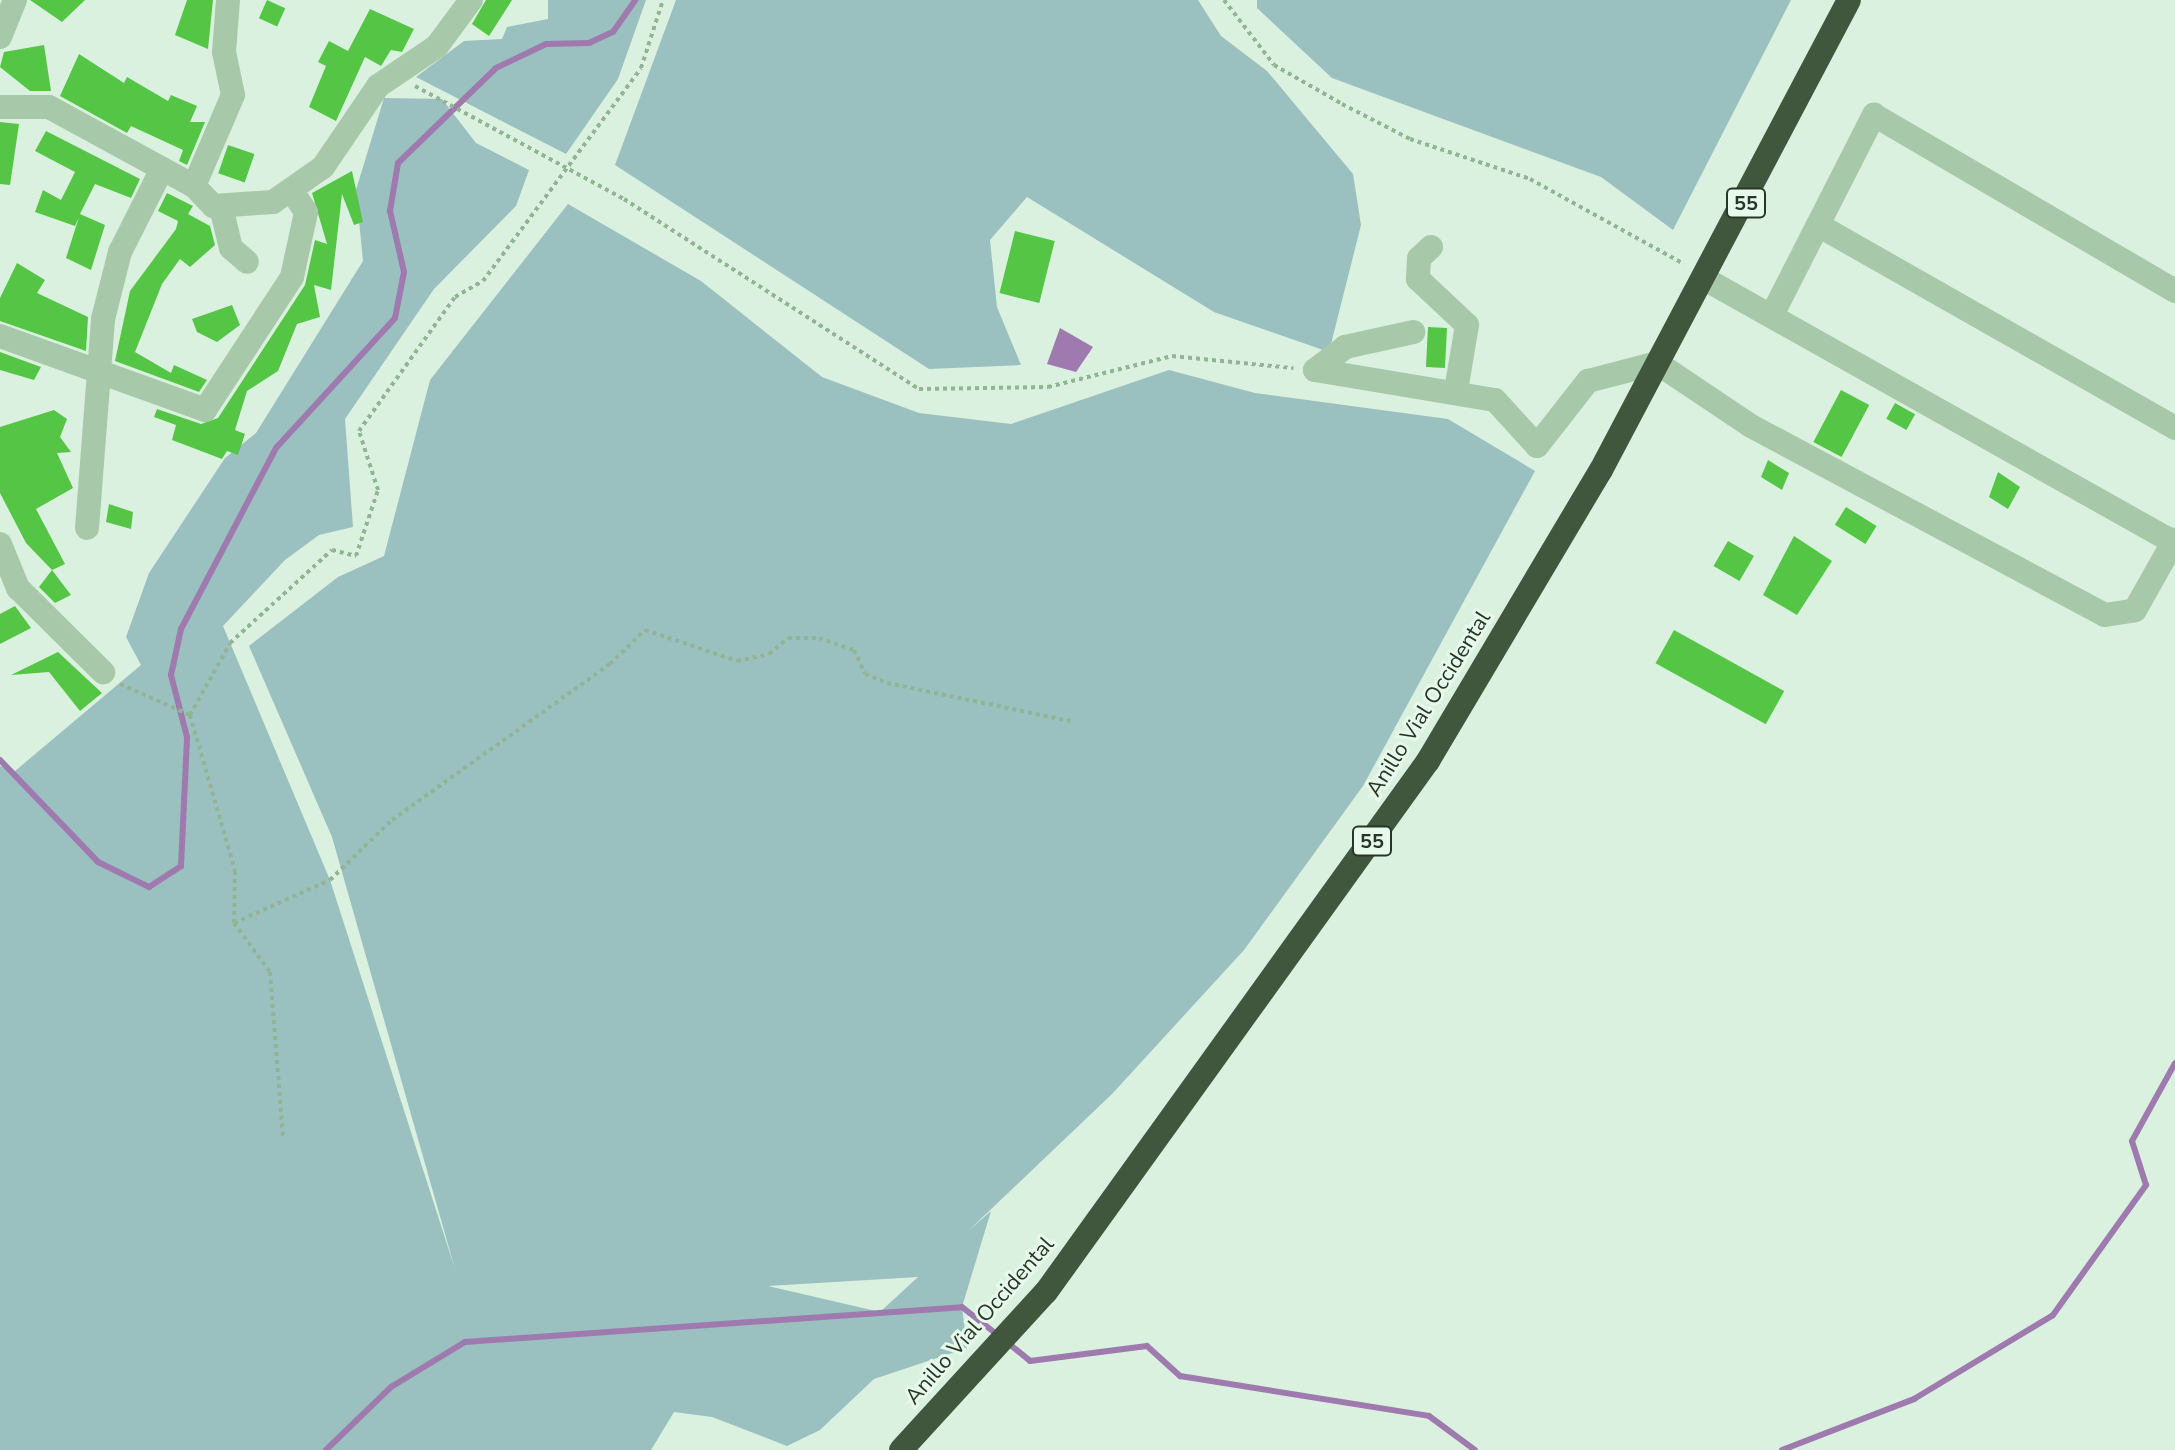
<!DOCTYPE html>
<html>
<head>
<meta charset="utf-8">
<style>
  body { margin:0 }
  #map { position:relative; width:2175px; height:1450px; overflow:hidden; background:#dbf1df; font-family:"Nunito Sans",sans-serif }
  div>[style] { position:absolute }
  .green>* { inset:0; background:#9bc0c0 }
  .water>* { inset:0; background:#9e7aae }
  .stream>* { height:6px; margin:-3px; padding:0 3px; transform-origin:3px; border-radius:3px; background:#9e7aae }
  .building>* { inset:0; background:#54c545; transform-origin:0 0 }
  .path>* { height:4px; margin-top:-2px; transform-origin:0; background:repeating-linear-gradient(90deg,#91b594 0 4px,transparent 0 8px) }
  .minor>* { height:24px; margin:-12px; padding:0 12px; transform-origin:12px; border-radius:12px; background:#a7c9aa }
  .highway>* { height:24px; margin:-12px; padding:0 12px; transform-origin:12px; border-radius:12px; background:#40573e }
  span { translate:-50% -50%; white-space:nowrap; text-align:center; line-height:1.15; -webkit-text-stroke:6px #e7f9ea; paint-order:stroke }
  .shield-label span { padding:2px 6px; background:#e7f9ea; border:2px solid; border-radius:6px; -webkit-text-stroke-width:0 }
  .shield-label { font-size:20px; color:#283627; font-weight:700 }
  .street-label { font-size:22px; color:#283627 }
</style>
</head>
<body>
<div id="map">
  <div class="green">
    <i style="clip-path:polygon(548px 0,646px 0,618px 79px,566px 154px,416px 77px,464px 41px,502px 39px,507px 27px,548px 19px)"></i>
    <i style="clip-path:polygon(676px 0,1198px 0,1221px 36px,1267px 71px,1353px 174px,1361px 225px,1329px 352px,1214px 312px,1027px 197px,990px 240px,997px 307px,1021px 365px,929px 369px,615px 165px)"></i>
    <i style="clip-path:polygon(1257px 0,1791px 0,1673px 230px,1601px 177px,1332px 78px,1257px 8px)"></i>
    <i style="clip-path:polygon(evenodd,384px 98px,442px 99px,476px 143px,529px 170px,516px 206px,434px 289px,345px 419px,353px 527px,319px 535px,285px 560px,223px 626px,330px 880px,455px 1269px,332px 837px,249px 646px,338px 577px,384px 556px,430px 380px,568px 204px,701px 281px,822px 377px,919px 413px,1011px 424px,1169px 370px,1255px 393px,1448px 419px,1535px 471px,1363px 786px,1244px 950px,1112px 1094px,966px 1233px,991px 1211px,962px 1307px,967px 1348px,874px 1379px,820px 1430px,787px 1446px,712px 1417px,674px 1412px,651px 1450px,0 1450px,0 766px,15px 771px,141px 665px,126px 637px,149px 573px,225px 458px,256px 433px,363px 261px,356px 190px,384px 98px,918px 1277px,880px 1312px,768px 1286px,918px 1277px)"></i>
  </div>
  <div class="water">
    <i style="clip-path:polygon(1060px 328px,1093px 347px,1076px 372px,1047px 364px)"></i>
  </div>
  <div class="stream">
    <i style="left:0;top:760px;width:141px;rotate:46.1deg"></i>
    <i style="left:98px;top:862px;width:57px;rotate:26.1deg"></i>
    <i style="left:149px;top:887px;width:38px;rotate:-33deg"></i>
    <i style="left:181px;top:866px;width:129px;rotate:-87.3deg"></i>
    <i style="left:187px;top:737px;width:64px;rotate:-104.5deg"></i>
    <i style="left:171px;top:675px;width:47px;rotate:-77.7deg"></i>
    <i style="left:181px;top:629px;width:204px;rotate:-62.3deg"></i>
    <i style="left:276px;top:448px;width:176px;rotate:-47.5deg"></i>
    <i style="left:395px;top:318px;width:47px;rotate:-78.9deg"></i>
    <i style="left:404px;top:272px;width:63px;rotate:-102.9deg"></i>
    <i style="left:390px;top:211px;width:49px;rotate:-80.5deg"></i>
    <i style="left:398px;top:163px;width:136px;rotate:-44.1deg"></i>
    <i style="left:496px;top:68px;width:55px;rotate:-25.6deg"></i>
    <i style="left:546px;top:44px;width:43px;rotate:-1.3deg"></i>
    <i style="left:589px;top:43px;width:26px;rotate:-25deg"></i>
    <i style="left:613px;top:32px;width:39px;rotate:-55deg"></i>
    <i style="left:1008px;top:1343px;width:28px;rotate:39deg"></i>
    <i style="left:1030px;top:1361px;width:118px;rotate:-7.3deg"></i>
    <i style="left:1147px;top:1346px;width:45px;rotate:42.3deg"></i>
    <i style="left:1180px;top:1376px;width:252px;rotate:9.1deg"></i>
    <i style="left:1429px;top:1416px;width:57px;rotate:36.5deg"></i>
    <i style="left:326px;top:1450px;width:91px;rotate:-44.1deg"></i>
    <i style="left:391px;top:1387px;width:87px;rotate:-31.3deg"></i>
    <i style="left:465px;top:1342px;width:498px;rotate:-4deg"></i>
    <i style="left:962px;top:1307px;width:47px;rotate:38.1deg"></i>
    <i style="left:1782px;top:1450px;width:142px;rotate:-21.1deg"></i>
    <i style="left:1914px;top:1399px;width:162px;rotate:-31.1deg"></i>
    <i style="left:2053px;top:1315px;width:160px;rotate:-54.4deg"></i>
    <i style="left:2146px;top:1185px;width:46px;rotate:-107.7deg"></i>
    <i style="left:2132px;top:1141px;width:89px;rotate:-61.1deg"></i>
  </div>
  <div class="building">
    <i style="clip-path:polygon(30px 0,85px 0,62px 22px)"></i>
    <i style="clip-path:polygon(187px 0,213px 0,208px 49px,175px 35px)"></i>
    <i style="left:267px;top:0;width:20px;height:20px;rotate:24deg"></i>
    <i style="clip-path:polygon(486px 0,512px 0,489px 36px,472px 24px)"></i>
    <i style="clip-path:polygon(370px 9px,414px 29px,402px 52px,391px 50px,381px 66px,365px 57px,336px 121px,309px 107px,326px 66px,318px 62px,329px 41px,348px 51px)"></i>
    <i style="clip-path:polygon(44px 45px,51px 91px,30px 91px,0 67px,4px 52px)"></i>
    <i style="clip-path:polygon(79px 54px,124px 83px,127px 77px,168px 101px,171px 95px,197px 106px,190px 122px,205px 122px,187px 165px,179px 161px,183px 150px,131px 126px,127px 133px,60px 96px)"></i>
    <i style="clip-path:polygon(0 122px,19px 124px,10px 185px,0 184px)"></i>
    <i style="clip-path:polygon(46px 131px,140px 179px,131px 198px,95px 184px,80px 214px,105px 225px,91px 270px,66px 258px,79px 217px,75px 226px,35px 212px,43px 190px,61px 200px,75px 172px,35px 151px)"></i>
    <i style="left:228px;top:145px;width:28px;height:30px;rotate:19deg"></i>
    <i style="clip-path:polygon(352px 171px,363px 222px,354px 225px,342px 194px,331px 290px,314px 285px,320px 317px,297px 324px,278px 371px,247px 391px,235px 430px,245px 434px,238px 455px,227px 451px,222px 459px,172px 440px,176px 425px,154px 417px,157px 409px,201px 424px,218px 418px,305px 285px,315px 240px,327px 244px,312px 193px)"></i>
    <i style="clip-path:polygon(167px 193px,193px 206px,188px 214px,210px 226px,215px 245px,190px 267px,180px 259px,162px 284px,135px 352px,171px 373px,174px 365px,207px 380px,199px 392px,115px 361px,130px 291px,176px 229px,178px 221px,158px 211px)"></i>
    <i style="left:1015px;top:231px;width:41px;height:64px;rotate:14deg"></i>
    <i style="clip-path:polygon(17px 263px,45px 280px,37px 293px,88px 317px,86px 351px,0 321px,0 298px)"></i>
    <i style="clip-path:polygon(232px 305px,240px 325px,217px 342px,197px 332px,192px 319px)"></i>
    <i style="left:1447px;top:328px;width:40px;height:19px;rotate:93deg"></i>
    <i style="clip-path:polygon(0 352px,41px 367px,34px 380px,0 370px)"></i>
    <i style="left:1841px;top:390px;width:32px;height:59px;rotate:28deg"></i>
    <i style="left:1895px;top:403px;width:23px;height:18px;rotate:29deg"></i>
    <i style="clip-path:polygon(54px 410px,67px 419px,60px 437px,71px 452px,57px 453px,73px 488px,36px 509px,65px 564px,52px 570px,71px 595px,55px 603px,39px 587px,52px 570px,26px 543px,0 493px,0 427px)"></i>
    <i style="clip-path:polygon(1768px 460px,1789px 473px,1782px 490px,1761px 477px)"></i>
    <i style="clip-path:polygon(1998px 472px,2020px 487px,2008px 509px,1989px 497px)"></i>
    <i style="clip-path:polygon(109px 504px,133px 512px,131px 529px,106px 522px)"></i>
    <i style="left:1846px;top:507px;width:36px;height:21px;rotate:32deg"></i>
    <i style="clip-path:polygon(1794px 536px,1832px 561px,1797px 615px,1763px 595px)"></i>
    <i style="left:1728px;top:541px;width:30px;height:29px;rotate:30deg"></i>
    <i style="clip-path:polygon(15px 606px,31px 628px,0 644px,0 614px)"></i>
    <i style="left:1674px;top:630px;width:126px;height:38px;rotate:29deg"></i>
    <i style="clip-path:polygon(58px 652px,102px 693px,80px 711px,49px 672px,11px 675px)"></i>
  </div>
  <div class="path">
    <i style="left:1224px;top:0;width:82px;rotate:52.4deg"></i>
    <i style="left:1274px;top:65px;width:78px;rotate:29.8deg"></i>
    <i style="left:1342px;top:104px;width:76px;rotate:27.2deg"></i>
    <i style="left:1410px;top:139px;width:126px;rotate:18.4deg"></i>
    <i style="left:1530px;top:179px;width:176px;rotate:28.9deg"></i>
    <i style="left:415px;top:86px;width:238px;rotate:28.4deg"></i>
    <i style="left:624px;top:199px;width:351px;rotate:32.8deg"></i>
    <i style="left:919px;top:389px;width:129px;rotate:-0.9deg"></i>
    <i style="left:1048px;top:387px;width:128px;rotate:-14deg"></i>
    <i style="left:1172px;top:356px;width:122px;rotate:5.7deg"></i>
    <i style="left:120px;top:684px;width:77px;rotate:23.9deg"></i>
    <i style="left:190px;top:715px;width:162px;rotate:73.9deg"></i>
    <i style="left:235px;top:871px;width:52px;rotate:91.1deg"></i>
    <i style="left:234px;top:923px;width:61px;rotate:53.7deg"></i>
    <i style="left:270px;top:972px;width:168px;rotate:85.5deg"></i>
    <i style="left:190px;top:715px;width:82px;rotate:-60.9deg"></i>
    <i style="left:230px;top:643px;width:138px;rotate:-42.4deg"></i>
    <i style="left:332px;top:550px;width:25px;rotate:14deg"></i>
    <i style="left:356px;top:556px;width:70px;rotate:-71.6deg"></i>
    <i style="left:378px;top:490px;width:62px;rotate:-107.9deg"></i>
    <i style="left:359px;top:431px;width:165px;rotate:-54.4deg"></i>
    <i style="left:455px;top:297px;width:32px;rotate:-30deg"></i>
    <i style="left:483px;top:281px;width:265px;rotate:-53.4deg"></i>
    <i style="left:641px;top:68px;width:71px;rotate:-72.1deg"></i>
    <i style="left:234px;top:923px;width:105px;rotate:-24.1deg"></i>
    <i style="left:330px;top:880px;width:86px;rotate:-44.1deg"></i>
    <i style="left:392px;top:820px;width:268px;rotate:-35.6deg"></i>
    <i style="left:610px;top:664px;width:49px;rotate:-44.2deg"></i>
    <i style="left:645px;top:630px;width:97px;rotate:18.6deg"></i>
    <i style="left:737px;top:661px;width:33px;rotate:-12deg"></i>
    <i style="left:769px;top:654px;width:25px;rotate:-40deg"></i>
    <i style="left:788px;top:638px;width:31px"></i>
    <i style="left:819px;top:638px;width:37px;rotate:19deg"></i>
    <i style="left:854px;top:650px;width:26px;rotate:65deg"></i>
    <i style="left:865px;top:674px;width:24px;rotate:22deg"></i>
    <i style="left:887px;top:683px;width:187px;rotate:11.7deg"></i>
  </div>
  <div class="minor">
    <i style="left:0;top:37px;width:40px;rotate:-68deg"></i>
    <i style="left:0;top:107px;width:49px"></i>
    <i style="left:49px;top:107px;width:165px;rotate:28.6deg"></i>
    <i style="left:194px;top:186px;width:28px;rotate:46deg"></i>
    <i style="left:213px;top:206px;width:60px;rotate:-3.8deg"></i>
    <i style="left:273px;top:202px;width:61px;rotate:-35deg"></i>
    <i style="left:323px;top:167px;width:98px;rotate:-55.8deg"></i>
    <i style="left:378px;top:86px;width:71px;rotate:-34.1deg"></i>
    <i style="left:437px;top:46px;width:57px;rotate:-53.5deg"></i>
    <i style="left:194px;top:186px;width:99px;rotate:-66.8deg"></i>
    <i style="left:233px;top:95px;width:44px;rotate:-101.8deg"></i>
    <i style="left:224px;top:52px;width:52px;rotate:-85.6deg"></i>
    <i style="left:221px;top:207px;width:42px;rotate:76.3deg"></i>
    <i style="left:231px;top:248px;width:21px;rotate:41deg"></i>
    <i style="left:1818px;top:225px;width:411px;rotate:29.6deg"></i>
    <i style="left:1431px;top:247px;width:16px;rotate:137deg"></i>
    <i style="left:1419px;top:258px;width:21px;rotate:93deg"></i>
    <i style="left:1418px;top:279px;width:67px;rotate:43.2deg"></i>
    <i style="left:1467px;top:325px;width:67px;rotate:99.5deg"></i>
    <i style="left:1705px;top:279px;width:537px;rotate:29.33deg"></i>
    <i style="left:1772px;top:315px;width:225px;rotate:-63deg"></i>
    <i style="left:1874px;top:115px;width:349px;rotate:30.3deg"></i>
    <i style="left:0;top:336px;width:218px;rotate:19.8deg"></i>
    <i style="left:205px;top:410px;width:159px;rotate:-56.8deg"></i>
    <i style="left:292px;top:277px;width:66px;rotate:-77.8deg"></i>
    <i style="left:306px;top:212px;width:25px;rotate:-124deg"></i>
    <i style="left:1315px;top:370px;width:182px;rotate:9.5deg"></i>
    <i style="left:1495px;top:400px;width:62px;rotate:47.6deg"></i>
    <i style="left:1537px;top:446px;width:83px;rotate:-51.9deg"></i>
    <i style="left:1588px;top:381px;width:71px;rotate:-14.6deg"></i>
    <i style="left:1657px;top:363px;width:113px;rotate:33.8deg"></i>
    <i style="left:1751px;top:426px;width:401px;rotate:28.1deg"></i>
    <i style="left:2105px;top:615px;width:30px;rotate:-9deg"></i>
    <i style="left:2135px;top:610px;width:81px;rotate:-60.6deg"></i>
    <i style="left:1315px;top:370px;width:38px;rotate:-37deg"></i>
    <i style="left:1345px;top:347px;width:70px;rotate:-12.4deg"></i>
    <i style="left:87px;top:528px;width:210px;rotate:-85.6deg"></i>
    <i style="left:103px;top:319px;width:69px;rotate:-75.8deg"></i>
    <i style="left:120px;top:252px;width:93px;rotate:-63.2deg"></i>
    <i style="left:0;top:544px;width:48px;rotate:67.8deg"></i>
    <i style="left:18px;top:588px;width:120px;rotate:44.7deg"></i>
  </div>
  <div class="highway">
    <i style="left:901px;top:1450px;width:214px;rotate:-47.5deg"></i>
    <i style="left:1046px;top:1292px;width:654px;rotate:-54.27deg"></i>
    <i style="left:1428px;top:761px;width:339px;rotate:-59.3deg"></i>
    <i style="left:1601px;top:470px;width:531px;rotate:-62.18deg"></i>
  </div>
  <div class="shield-label">
    <span style="left:1746px;top:203px">55</span>
    <span style="left:1372px;top:841px">55</span>
  </div>
  <div class="street-label">
    <span style="left:1429px;top:704px;rotate:-58deg">Anillo Vial Occidental</span>
    <span style="left:980px;top:1321px;rotate:-49deg">Anillo Vial Occidental</span>
  </div>
</div>
</body>
</html>
